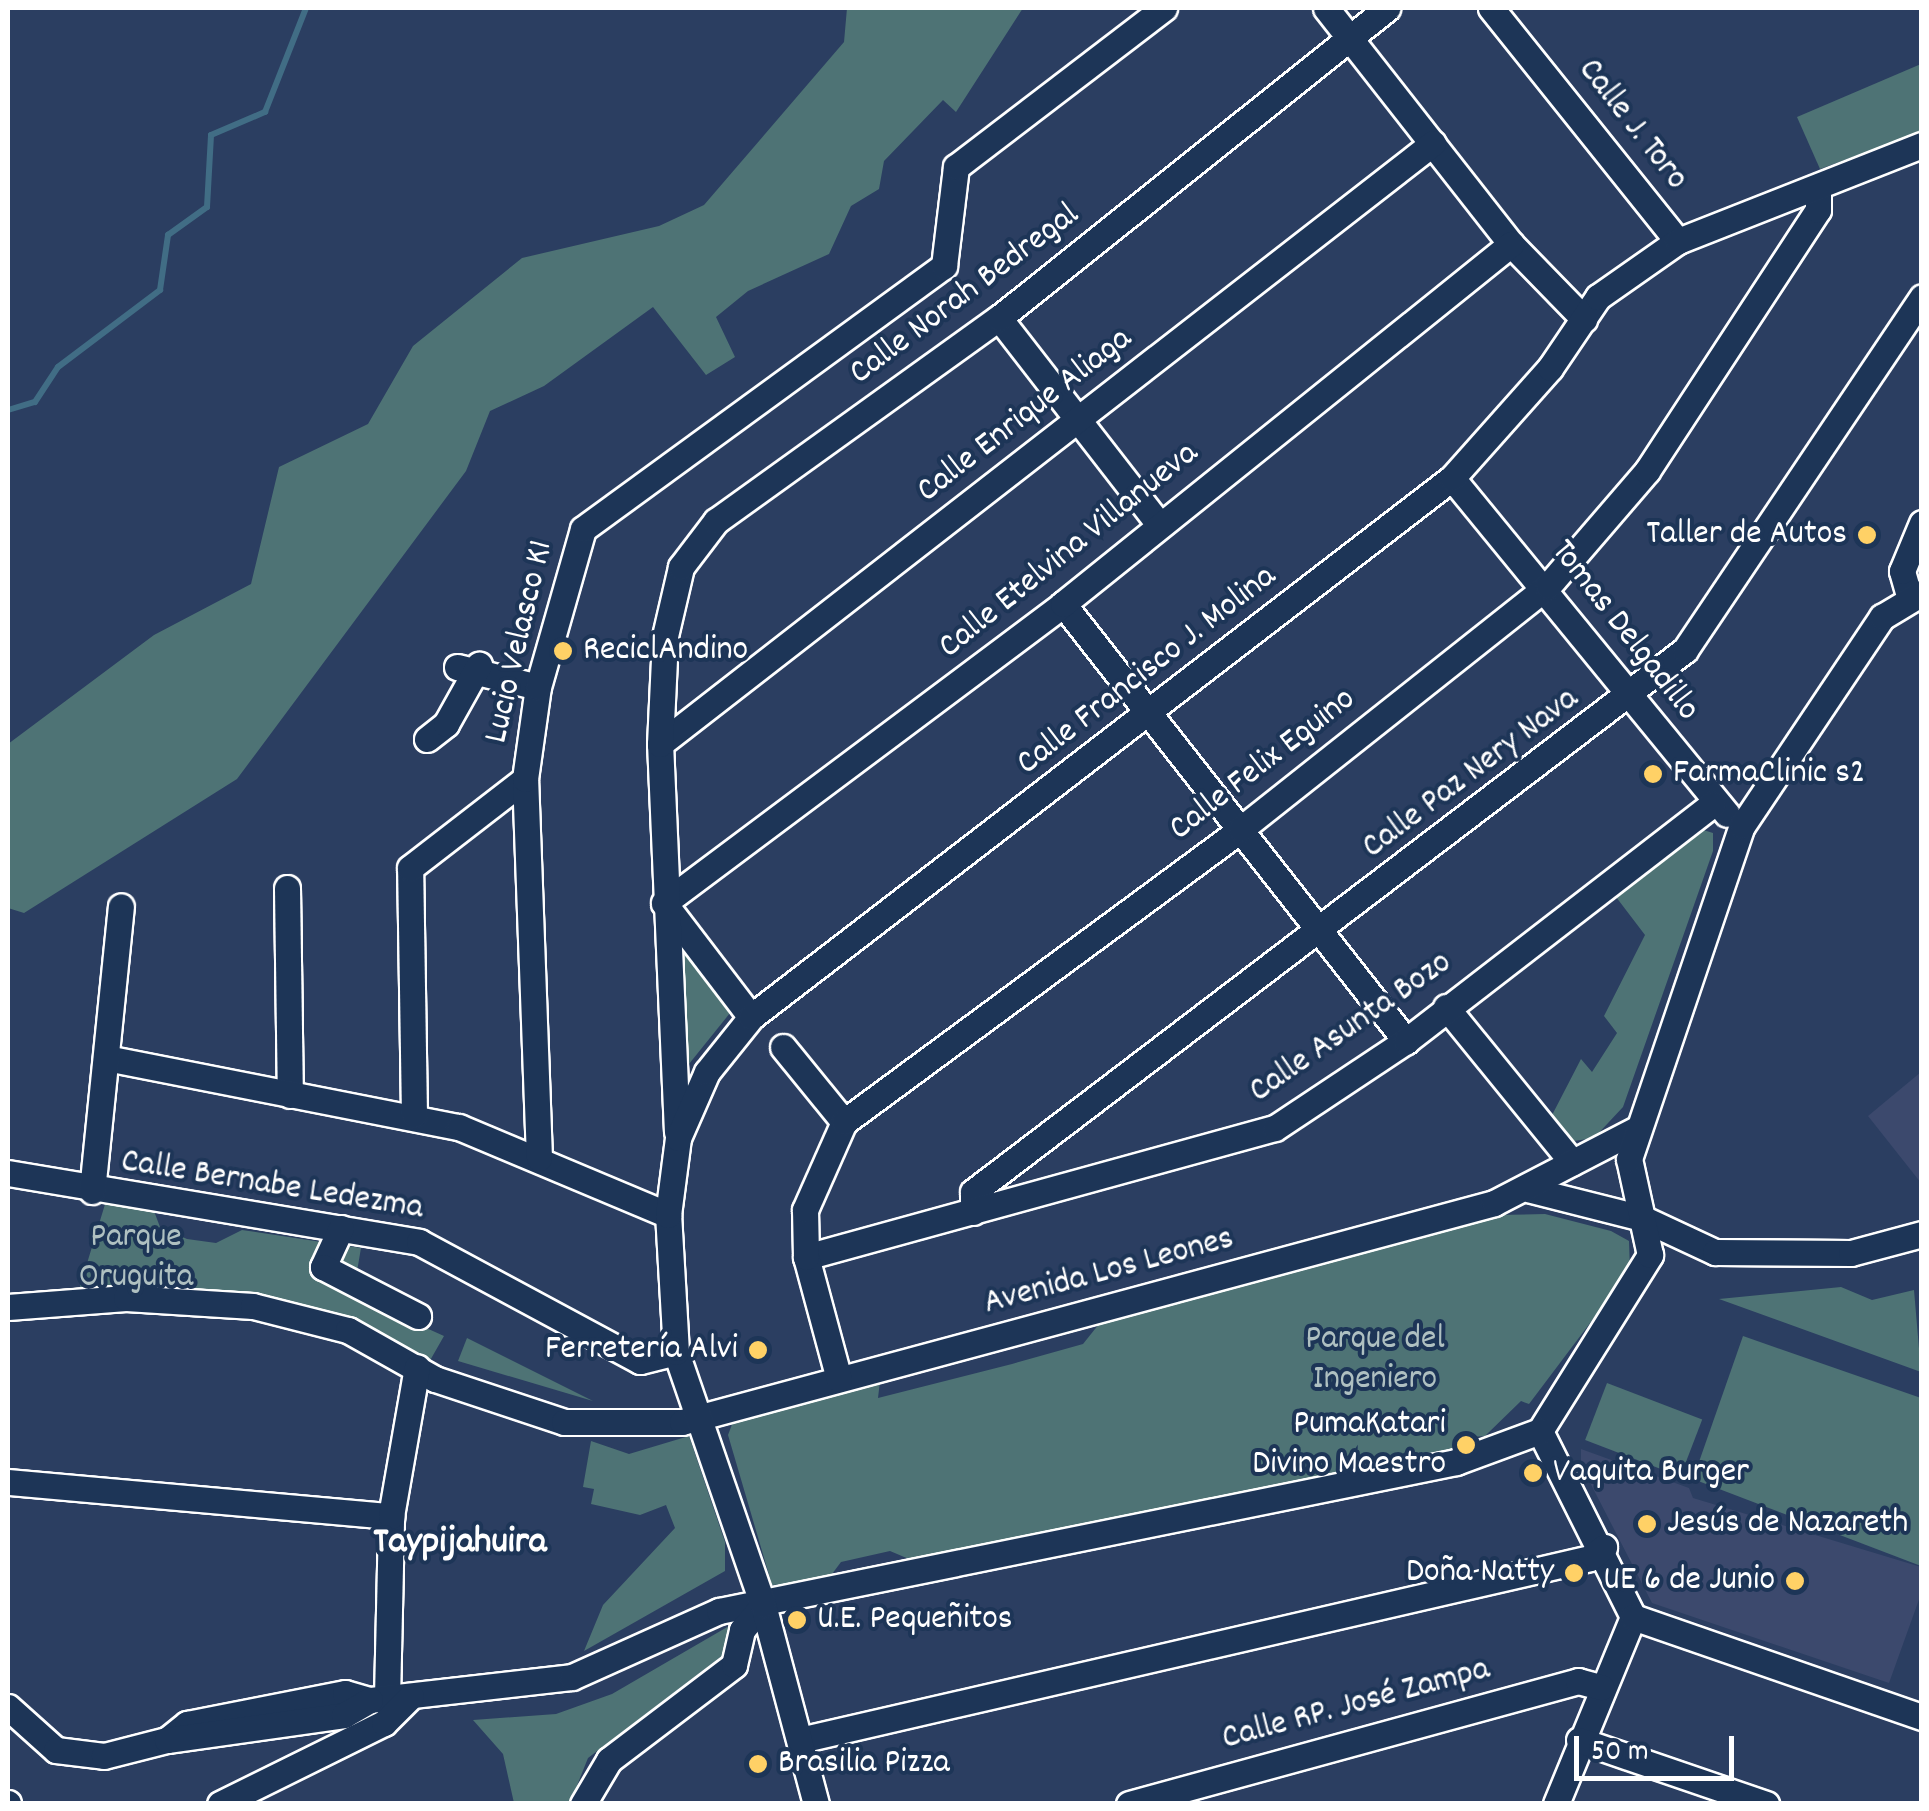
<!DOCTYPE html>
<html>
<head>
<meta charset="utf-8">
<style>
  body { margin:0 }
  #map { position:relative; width:1929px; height:1811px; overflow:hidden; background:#2b3e61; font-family:Dekko,sans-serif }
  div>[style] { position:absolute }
  .built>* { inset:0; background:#3c496d }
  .green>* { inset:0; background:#4e7375; transform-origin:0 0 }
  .stream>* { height:6px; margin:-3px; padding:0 3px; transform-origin:3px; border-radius:3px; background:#416d85 }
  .roads { filter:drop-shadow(2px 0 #fff) drop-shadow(-2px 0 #fff) drop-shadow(0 2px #fff) drop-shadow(0 -2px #fff) }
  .minor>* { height:25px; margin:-12.5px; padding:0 12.5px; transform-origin:12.5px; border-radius:12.5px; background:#1d3557 }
  .dots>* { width:28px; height:28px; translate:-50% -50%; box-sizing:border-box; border:5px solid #1d3557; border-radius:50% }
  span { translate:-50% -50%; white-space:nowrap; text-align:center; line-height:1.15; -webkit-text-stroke:8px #1d3557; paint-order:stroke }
  .street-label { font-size:35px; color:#fff }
  .poi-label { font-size:35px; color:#fff }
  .right { translate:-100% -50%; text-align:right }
  .left { translate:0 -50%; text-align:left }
  .park-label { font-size:35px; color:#afc0c1 }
  .neighbourhood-label { font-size:38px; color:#fff; font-weight:700 }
  .frame { position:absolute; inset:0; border:10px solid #fff; pointer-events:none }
  .scale { position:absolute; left:1574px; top:1736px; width:160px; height:45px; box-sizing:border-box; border:5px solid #fff; border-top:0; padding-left:12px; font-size:30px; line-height:35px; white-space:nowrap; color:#fff; -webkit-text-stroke:8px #1d3557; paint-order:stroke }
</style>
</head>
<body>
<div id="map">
  <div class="built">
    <i style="clip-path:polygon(1921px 1072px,1921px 1183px,1868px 1116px)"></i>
    <i style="clip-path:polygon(1581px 1449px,1689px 1488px,1693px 1498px,1921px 1567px,1921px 1594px,1889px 1683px,1652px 1603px,1581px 1465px)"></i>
  </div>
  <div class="green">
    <i style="clip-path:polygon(847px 8px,1023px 8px,956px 112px,943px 100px,884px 161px,879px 189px,851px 206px,829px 254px,748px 291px,716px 317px,735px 357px,706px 375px,653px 307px,544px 386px,490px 411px,466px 471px,237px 779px,24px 913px,8px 908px,8px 744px,154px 635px,251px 584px,279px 467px,368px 424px,413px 346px,522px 258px,659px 226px,704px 205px,844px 42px)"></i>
    <i style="clip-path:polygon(1921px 64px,1921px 132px,1820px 169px,1797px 117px)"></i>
    <i style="clip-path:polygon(1700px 829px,1713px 833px,1713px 851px,1623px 1107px,1594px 1138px,1574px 1141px,1550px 1119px,1581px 1059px,1592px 1072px,1617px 1033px,1604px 1016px,1645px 935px,1613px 893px)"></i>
    <i style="clip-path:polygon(683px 951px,730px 1013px,689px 1064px,683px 1061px)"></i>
    <i style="clip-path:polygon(106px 1201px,154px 1211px,160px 1227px,187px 1239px,216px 1243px,242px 1230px,361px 1248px,353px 1295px,444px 1336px,428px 1364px,341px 1323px,74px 1306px)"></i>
    <i style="clip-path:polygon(1497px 1215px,1545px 1214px,1611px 1231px,1629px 1241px,1630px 1270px,1529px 1404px,1521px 1401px,1485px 1436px,1457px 1438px,1453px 1454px,916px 1562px,890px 1551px,841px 1562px,826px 1582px,772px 1585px,728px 1435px,734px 1419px,880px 1381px,878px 1398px,1012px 1364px,1083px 1344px,1099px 1324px)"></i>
    <i style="clip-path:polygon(1841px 1287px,1872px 1300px,1914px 1290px,1921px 1372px,1719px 1299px)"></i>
    <i style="clip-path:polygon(1743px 1336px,1921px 1398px,1921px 1566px,1693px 1479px)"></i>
    <i style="clip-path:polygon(467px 1338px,593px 1401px,458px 1361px)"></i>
    <i style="left:1607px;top:1383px;width:102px;height:61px;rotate:21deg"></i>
    <i style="clip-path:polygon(689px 1436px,725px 1542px,725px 1571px,584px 1651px,603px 1605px,675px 1528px,666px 1505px,640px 1515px,591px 1504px,594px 1489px,583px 1487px,591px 1441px,629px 1454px)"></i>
    <i style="clip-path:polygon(729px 1626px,731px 1649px,588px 1758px,570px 1803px,514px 1803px,503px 1754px,473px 1720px,556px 1714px,612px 1694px)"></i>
  </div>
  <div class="stream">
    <i style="left:8px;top:410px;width:28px;rotate:-17deg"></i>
    <i style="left:35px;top:402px;width:42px;rotate:-56.7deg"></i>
    <i style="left:58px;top:367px;width:128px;rotate:-37deg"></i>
    <i style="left:160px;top:290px;width:56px;rotate:-81.7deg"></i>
    <i style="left:168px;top:235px;width:48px;rotate:-35.7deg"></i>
    <i style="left:207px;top:207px;width:72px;rotate:-86.8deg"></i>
    <i style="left:211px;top:135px;width:59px;rotate:-23.1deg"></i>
    <i style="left:265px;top:112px;width:112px;rotate:-68.5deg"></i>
  </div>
  <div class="roads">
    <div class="minor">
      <i style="left:1326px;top:8px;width:300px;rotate:51.9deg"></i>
      <i style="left:1511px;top:244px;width:105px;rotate:45.8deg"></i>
      <i style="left:1491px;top:8px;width:299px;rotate:51.3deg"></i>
      <i style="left:999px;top:318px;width:259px;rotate:52.2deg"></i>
      <i style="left:1452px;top:478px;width:434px;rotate:50.7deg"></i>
      <i style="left:1910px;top:599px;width:29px;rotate:-106deg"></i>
      <i style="left:1902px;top:571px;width:52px;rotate:-67.4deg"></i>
      <i style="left:1063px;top:604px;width:556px;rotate:51.87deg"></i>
      <i style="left:457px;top:667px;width:83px;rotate:13.9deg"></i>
      <i style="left:427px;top:739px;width:24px;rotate:-38deg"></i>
      <i style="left:446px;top:724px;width:68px;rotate:-60.8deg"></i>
      <i style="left:660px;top:744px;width:979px;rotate:-37.86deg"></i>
      <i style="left:287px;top:888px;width:207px;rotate:89.2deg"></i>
      <i style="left:664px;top:903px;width:499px;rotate:-36.8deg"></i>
      <i style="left:1063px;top:604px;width:575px;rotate:-38.78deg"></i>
      <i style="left:664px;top:903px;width:143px;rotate:52.7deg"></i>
      <i style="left:1446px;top:1007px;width:200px;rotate:50.9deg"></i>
      <i style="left:783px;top:1047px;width:97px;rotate:50.9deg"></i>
      <i style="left:111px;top:1059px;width:355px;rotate:11.1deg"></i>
      <i style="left:459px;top:1127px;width:227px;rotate:22.8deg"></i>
      <i style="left:414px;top:1115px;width:247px;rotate:-90.9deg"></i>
      <i style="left:410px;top:868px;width:145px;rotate:-37.7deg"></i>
      <i style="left:677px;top:1132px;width:388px;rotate:-92.5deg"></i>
      <i style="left:660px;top:744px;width:108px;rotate:-87.3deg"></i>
      <i style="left:665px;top:636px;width:71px;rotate:-76.9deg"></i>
      <i style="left:681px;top:567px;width:58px;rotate:-52.7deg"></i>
      <i style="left:716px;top:521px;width:348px;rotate:-35.7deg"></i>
      <i style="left:999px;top:318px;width:497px;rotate:-38.6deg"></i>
      <i style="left:539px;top:1158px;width:379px;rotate:-92.1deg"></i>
      <i style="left:525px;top:779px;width:93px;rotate:-82deg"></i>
      <i style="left:538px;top:687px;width:164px;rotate:-74.1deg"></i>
      <i style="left:583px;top:529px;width:447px;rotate:-36.1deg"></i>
      <i style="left:944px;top:266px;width:100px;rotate:-83.1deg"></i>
      <i style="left:956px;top:167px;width:262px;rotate:-37.4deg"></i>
      <i style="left:8px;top:1173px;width:417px;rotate:9.5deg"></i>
      <i style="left:419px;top:1242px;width:251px;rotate:28.3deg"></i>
      <i style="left:640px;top:1361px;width:37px;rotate:-14deg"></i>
      <i style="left:1531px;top:1190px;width:114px;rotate:14.2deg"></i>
      <i style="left:1642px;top:1218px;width:81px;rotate:25deg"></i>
      <i style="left:1715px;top:1252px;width:136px;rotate:0.4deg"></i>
      <i style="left:1851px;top:1253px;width:73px;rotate:-15deg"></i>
      <i style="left:92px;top:1191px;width:286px;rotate:-84.2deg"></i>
      <i style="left:973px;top:1212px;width:20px;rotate:-90deg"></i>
      <i style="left:973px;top:1192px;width:895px;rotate:-37.28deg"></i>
      <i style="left:1685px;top:650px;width:425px;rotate:-56.1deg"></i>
      <i style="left:341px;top:1228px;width:43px;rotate:114.8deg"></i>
      <i style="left:323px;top:1267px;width:107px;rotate:27.3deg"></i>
      <i style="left:806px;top:1257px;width:486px;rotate:-15.4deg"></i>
      <i style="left:1275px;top:1128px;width:157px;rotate:-33.6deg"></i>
      <i style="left:1406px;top:1041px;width:388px;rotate:-37.7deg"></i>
      <i style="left:8px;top:1307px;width:118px;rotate:-4.4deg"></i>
      <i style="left:126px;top:1298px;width:127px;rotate:3.6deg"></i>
      <i style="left:253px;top:1306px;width:98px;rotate:14.2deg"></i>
      <i style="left:348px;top:1330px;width:100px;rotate:29.4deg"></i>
      <i style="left:435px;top:1379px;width:136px;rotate:18.4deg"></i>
      <i style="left:564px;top:1422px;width:118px"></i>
      <i style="left:682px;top:1422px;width:841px;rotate:-15.09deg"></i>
      <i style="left:1494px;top:1203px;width:159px;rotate:-27.4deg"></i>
      <i style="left:839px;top:1379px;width:126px;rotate:-105.1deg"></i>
      <i style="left:806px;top:1257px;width:47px;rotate:-91.2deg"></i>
      <i style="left:805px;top:1210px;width:96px;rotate:-66.1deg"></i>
      <i style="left:844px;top:1122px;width:493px;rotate:-36.4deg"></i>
      <i style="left:1241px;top:829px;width:392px;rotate:-38.4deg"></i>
      <i style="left:1548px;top:586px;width:152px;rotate:-49.3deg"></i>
      <i style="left:1647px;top:471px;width:312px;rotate:-56.8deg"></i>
      <i style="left:1818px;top:210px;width:21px;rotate:-90deg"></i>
      <i style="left:1540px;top:1431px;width:208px;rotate:-58deg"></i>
      <i style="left:1650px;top:1255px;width:98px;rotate:-102.3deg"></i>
      <i style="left:1629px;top:1159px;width:352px;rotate:-71.3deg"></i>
      <i style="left:1742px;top:826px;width:252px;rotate:-56.2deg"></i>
      <i style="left:1882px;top:617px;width:47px;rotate:-31deg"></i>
      <i style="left:1540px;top:1431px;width:208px;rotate:63.4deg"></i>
      <i style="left:1633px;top:1617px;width:202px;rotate:112.4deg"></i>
      <i style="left:8px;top:1482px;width:385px;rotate:5.1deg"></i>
      <i style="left:1633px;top:1617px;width:306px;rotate:19.1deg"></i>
      <i style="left:387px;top:1698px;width:182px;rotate:-88.7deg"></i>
      <i style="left:391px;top:1516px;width:151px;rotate:-80.1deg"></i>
      <i style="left:8px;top:1707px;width:64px;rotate:41.9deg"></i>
      <i style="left:56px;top:1750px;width:48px;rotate:7.1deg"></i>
      <i style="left:104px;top:1756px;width:65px;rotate:-14.3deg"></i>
      <i style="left:167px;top:1740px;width:26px;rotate:-39deg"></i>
      <i style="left:187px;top:1724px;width:161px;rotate:-11.1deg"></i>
      <i style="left:345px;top:1693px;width:26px;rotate:16deg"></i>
      <i style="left:370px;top:1700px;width:203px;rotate:-6.5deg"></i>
      <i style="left:572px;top:1677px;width:161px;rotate:-24.2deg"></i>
      <i style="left:719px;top:1611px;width:752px;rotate:-11.43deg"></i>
      <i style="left:1456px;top:1462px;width:90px;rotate:-20.3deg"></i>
      <i style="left:167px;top:1740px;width:179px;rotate:-8deg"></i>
      <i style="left:344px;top:1715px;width:30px;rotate:-30deg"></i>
      <i style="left:800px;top:1740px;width:811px;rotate:-12.97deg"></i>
      <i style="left:1590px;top:1558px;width:18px;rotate:-38deg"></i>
      <i style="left:1579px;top:1740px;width:198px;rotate:18.9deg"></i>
      <i style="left:8px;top:1803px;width:1px;rotate:90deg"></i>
      <i style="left:220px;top:1804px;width:183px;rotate:-26.3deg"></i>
      <i style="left:384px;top:1723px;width:38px;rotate:-45deg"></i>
      <i style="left:583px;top:1804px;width:51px;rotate:-59.4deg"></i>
      <i style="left:609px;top:1760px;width:157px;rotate:-37.2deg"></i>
      <i style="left:734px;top:1665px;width:36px;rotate:-77deg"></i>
      <i style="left:742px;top:1630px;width:33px;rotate:-50deg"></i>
      <i style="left:816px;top:1804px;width:206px;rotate:-104.9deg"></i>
      <i style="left:763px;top:1605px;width:268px;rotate:-109deg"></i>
      <i style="left:676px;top:1352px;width:137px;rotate:-93.3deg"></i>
      <i style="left:668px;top:1215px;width:78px;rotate:-82.6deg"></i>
      <i style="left:678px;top:1138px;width:72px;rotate:-66.3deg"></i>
      <i style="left:707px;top:1072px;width:70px;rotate:-51.3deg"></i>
      <i style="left:751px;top:1017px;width:884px;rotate:-37.56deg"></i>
      <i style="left:1452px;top:478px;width:147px;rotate:-48.3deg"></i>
      <i style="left:1550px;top:368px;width:86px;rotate:-55.9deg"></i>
      <i style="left:1598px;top:297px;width:98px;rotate:-35deg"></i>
      <i style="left:1678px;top:241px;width:262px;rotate:-21.5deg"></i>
      <i style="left:1129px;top:1804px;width:466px;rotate:-15.3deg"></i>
      <i style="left:1578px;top:1681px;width:24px;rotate:15deg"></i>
    </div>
  </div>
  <div class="dots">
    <i style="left:1867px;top:535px;background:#ffd166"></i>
    <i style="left:563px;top:651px;background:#ffd166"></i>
    <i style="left:1653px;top:774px;background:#ffd166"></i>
    <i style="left:758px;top:1350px;background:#ffd166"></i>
    <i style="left:1466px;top:1445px;background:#ffd166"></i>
    <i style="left:1533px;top:1473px;background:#ffd166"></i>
    <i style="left:1647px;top:1524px;background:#ffd166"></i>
    <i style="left:1574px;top:1573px;background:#ffd166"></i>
    <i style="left:1795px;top:1581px;background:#ffd166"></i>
    <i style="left:797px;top:1620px;background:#ffd166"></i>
    <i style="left:758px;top:1764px;background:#ffd166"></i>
  </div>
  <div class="street-label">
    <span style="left:1632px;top:125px;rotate:52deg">Calle J. Toro</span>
    <span style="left:965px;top:295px;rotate:-37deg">Calle Norah Bedregal</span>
    <span style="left:1025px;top:416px;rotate:-38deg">Calle Enrique Aliaga</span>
    <span style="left:1069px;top:551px;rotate:-39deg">Calle Etelvina Villanueva</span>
    <span style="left:1624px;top:631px;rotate:52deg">Tomas Delgadillo</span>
    <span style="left:520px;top:642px;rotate:-77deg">Lucio Velasco K1</span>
    <span style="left:1147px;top:671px;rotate:-38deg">Calle Francisco J. Molina</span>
    <span style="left:1263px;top:765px;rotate:-38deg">Calle Felix Eguino</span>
    <span style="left:1471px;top:774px;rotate:-37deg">Calle Paz Nery Nava</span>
    <span style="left:1351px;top:1028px;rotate:-35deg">Calle Asunta Bozo</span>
    <span style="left:272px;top:1186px;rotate:9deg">Calle Bernabe Ledezma</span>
    <span style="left:1109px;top:1272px;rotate:-15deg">Avenida Los Leones</span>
    <span style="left:1356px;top:1705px;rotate:-15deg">Calle RP. José Zampa</span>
  </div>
  <div class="poi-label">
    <span class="right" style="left:1847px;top:535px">Taller de Autos</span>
    <span class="left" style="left:583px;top:651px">ReciclAndino</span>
    <span class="left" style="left:1673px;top:774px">FarmaClinic s2</span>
    <span class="right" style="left:738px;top:1350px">Ferretería Alvi</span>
    <span class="right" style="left:1446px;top:1445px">PumaKatari<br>Divino Maestro</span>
    <span class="left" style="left:1553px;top:1473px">Vaquita Burger</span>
    <span class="left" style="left:1667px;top:1524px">Jesús de Nazareth</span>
    <span class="right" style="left:1554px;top:1573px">Doña Natty</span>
    <span class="right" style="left:1775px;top:1581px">UE 6 de Junio</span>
    <span class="left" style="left:817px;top:1620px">U.E. Pequeñitos</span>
    <span class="left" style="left:778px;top:1764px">Brasilia Pizza</span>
  </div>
  <div class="park-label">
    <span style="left:136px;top:1258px">Parque<br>Oruguita</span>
    <span style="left:1375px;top:1360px">Parque del<br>Ingeniero</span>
  </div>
  <div class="neighbourhood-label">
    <span style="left:460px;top:1544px">Taypijahuira</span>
  </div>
  <div class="frame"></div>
  <div class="scale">50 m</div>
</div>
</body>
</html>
